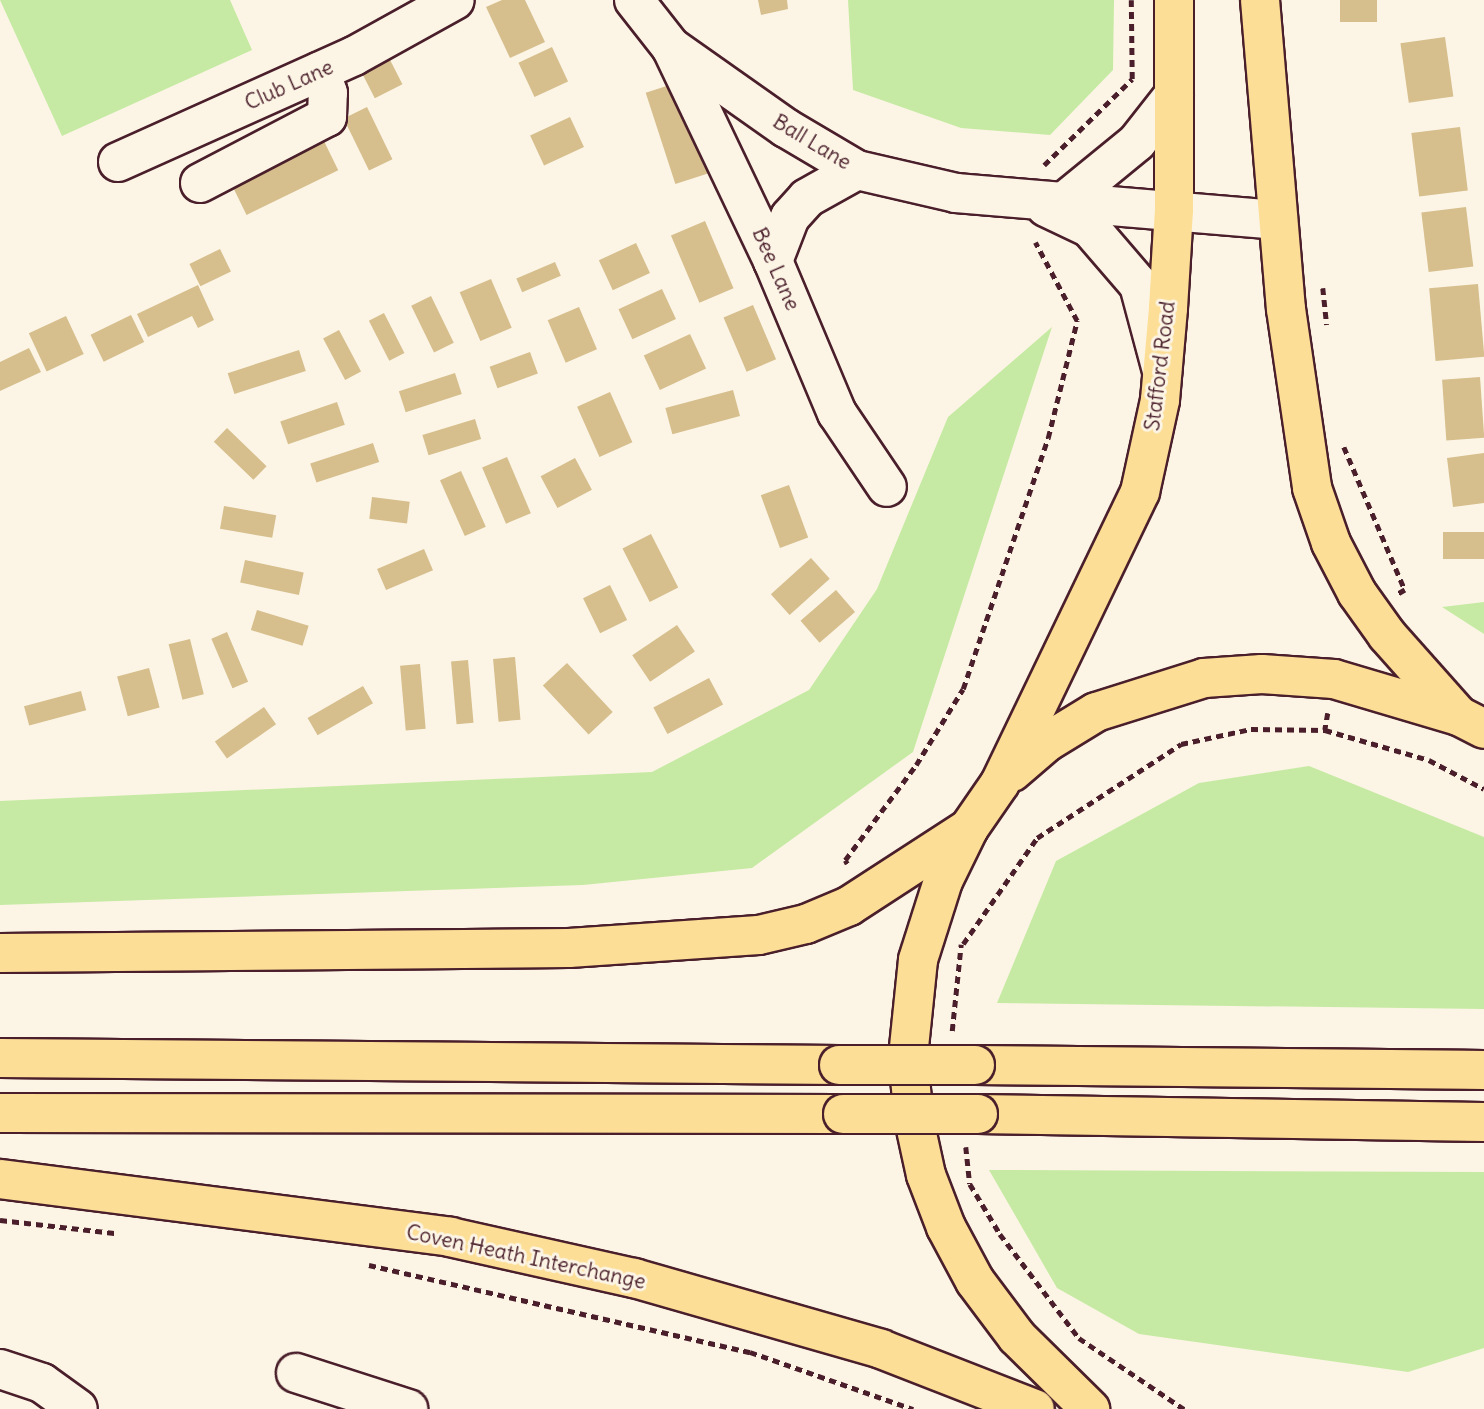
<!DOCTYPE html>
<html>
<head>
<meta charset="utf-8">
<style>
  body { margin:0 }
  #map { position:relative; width:1484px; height:1409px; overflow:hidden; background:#fcf5e5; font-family:Delius,sans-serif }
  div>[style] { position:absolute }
  .green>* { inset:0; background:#c6eaa3 }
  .building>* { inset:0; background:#d6be8d; transform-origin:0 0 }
  .path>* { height:4.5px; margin-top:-2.25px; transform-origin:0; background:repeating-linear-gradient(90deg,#4a1f2b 0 7px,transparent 0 12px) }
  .roads { filter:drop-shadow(2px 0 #4a1f2b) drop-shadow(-2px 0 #4a1f2b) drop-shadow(0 2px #4a1f2b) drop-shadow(0 -2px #4a1f2b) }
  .minor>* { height:38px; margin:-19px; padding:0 19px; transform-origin:19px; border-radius:19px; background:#fcf5e5 }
  .highway>* { height:38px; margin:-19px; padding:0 19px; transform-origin:19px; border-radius:19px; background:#fcde96 }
  .bridges { filter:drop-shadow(2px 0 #4a1f2b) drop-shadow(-2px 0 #4a1f2b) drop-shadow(0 2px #4a1f2b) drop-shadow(0 -2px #4a1f2b) }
  .highway-bridge>* { height:38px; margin:-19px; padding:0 19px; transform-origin:19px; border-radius:19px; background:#fcde96 }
  span { translate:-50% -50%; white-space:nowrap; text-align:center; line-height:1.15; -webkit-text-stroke:6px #fcf5e5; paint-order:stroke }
  .street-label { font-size:21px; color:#4a1f2b }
</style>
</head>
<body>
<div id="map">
  <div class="green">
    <i style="clip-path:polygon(0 0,230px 0,252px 50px,62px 136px)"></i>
    <i style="clip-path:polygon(848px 0,1114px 0,1113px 70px,1050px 135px,961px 128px,853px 90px)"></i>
    <i style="clip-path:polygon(1052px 327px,913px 752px,752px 868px,583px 885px,0 905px,0 801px,652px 772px,809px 690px,877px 589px,948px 417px)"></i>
    <i style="clip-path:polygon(1484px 602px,1484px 634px,1442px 607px)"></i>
    <i style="clip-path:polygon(1309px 766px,1484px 837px,1484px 1009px,997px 1003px,1056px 861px,1199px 783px)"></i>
    <i style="clip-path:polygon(989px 1170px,1484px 1172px,1484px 1348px,1408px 1372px,1139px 1334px,1057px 1288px)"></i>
  </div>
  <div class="building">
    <i style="clip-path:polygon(502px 0,525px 0,545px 42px,510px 58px,486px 7px)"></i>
    <i style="clip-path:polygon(758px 0,787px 0,788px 9px,761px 15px)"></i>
    <i style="left:1340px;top:0;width:37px;height:22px"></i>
    <i style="left:1445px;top:37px;width:60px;height:45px;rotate:82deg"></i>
    <i style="left:552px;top:47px;width:38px;height:37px;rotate:65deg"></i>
    <i style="left:387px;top:54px;width:34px;height:31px;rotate:63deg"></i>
    <i style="left:679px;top:82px;width:96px;height:35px;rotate:72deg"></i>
    <i style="left:367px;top:107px;width:58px;height:26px;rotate:64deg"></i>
    <i style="left:570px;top:117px;width:33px;height:44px;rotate:65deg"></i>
    <i style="left:1460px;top:127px;width:64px;height:49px;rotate:83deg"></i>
    <i style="left:322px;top:137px;width:37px;height:102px;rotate:64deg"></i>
    <i style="left:1466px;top:207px;width:60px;height:45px;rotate:83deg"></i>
    <i style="left:705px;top:221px;width:73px;height:37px;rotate:67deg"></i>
    <i style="left:636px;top:243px;width:33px;height:41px;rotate:65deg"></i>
    <i style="left:220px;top:249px;width:25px;height:34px;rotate:64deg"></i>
    <i style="left:555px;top:262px;width:15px;height:42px;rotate:67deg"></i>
    <i style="left:491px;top:279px;width:53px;height:34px;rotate:67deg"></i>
    <i style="left:1478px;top:284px;width:73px;height:49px;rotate:85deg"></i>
    <i style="clip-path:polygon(198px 285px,214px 320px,198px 328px,192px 316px,148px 337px,137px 314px)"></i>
    <i style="left:662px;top:289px;width:33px;height:48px;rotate:65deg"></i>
    <i style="left:431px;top:296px;width:52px;height:22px;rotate:64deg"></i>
    <i style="left:753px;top:305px;width:59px;height:32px;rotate:67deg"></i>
    <i style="left:579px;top:307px;width:46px;height:34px;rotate:67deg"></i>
    <i style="left:384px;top:313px;width:45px;height:17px;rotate:63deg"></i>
    <i style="left:131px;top:315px;width:30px;height:45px;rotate:64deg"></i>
    <i style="left:66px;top:316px;width:42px;height:41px;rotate:65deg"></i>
    <i style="left:339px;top:330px;width:47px;height:18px;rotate:62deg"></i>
    <i style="left:690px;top:334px;width:38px;height:51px;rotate:65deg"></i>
    <i style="clip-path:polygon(29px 348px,41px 372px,0 391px,0 362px)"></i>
    <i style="left:299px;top:350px;width:22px;height:75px;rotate:72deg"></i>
    <i style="left:530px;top:352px;width:23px;height:43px;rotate:70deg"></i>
    <i style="left:455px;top:373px;width:22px;height:59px;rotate:72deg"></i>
    <i style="left:1480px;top:377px;width:61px;height:38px;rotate:86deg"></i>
    <i style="left:733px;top:390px;width:27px;height:70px;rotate:75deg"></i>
    <i style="left:610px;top:392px;width:55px;height:36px;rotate:66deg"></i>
    <i style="left:337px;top:402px;width:24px;height:60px;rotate:71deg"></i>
    <i style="left:475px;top:419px;width:21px;height:55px;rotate:73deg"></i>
    <i style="left:227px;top:428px;width:55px;height:19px;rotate:44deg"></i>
    <i style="left:373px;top:443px;width:20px;height:66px;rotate:72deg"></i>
    <i style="clip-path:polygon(1484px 453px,1484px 503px,1453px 507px,1447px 458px)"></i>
    <i style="left:507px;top:457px;width:61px;height:27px;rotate:67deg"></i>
    <i style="left:575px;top:458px;width:36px;height:39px;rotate:62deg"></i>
    <i style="left:461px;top:471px;width:61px;height:23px;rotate:66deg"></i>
    <i style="left:789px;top:485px;width:56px;height:30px;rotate:70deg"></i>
    <i style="left:372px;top:497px;width:38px;height:22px;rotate:7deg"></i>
    <i style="left:224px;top:506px;width:53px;height:23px;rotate:10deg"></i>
    <i style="left:1484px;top:532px;width:27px;height:41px;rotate:90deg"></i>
    <i style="left:651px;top:534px;width:60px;height:32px;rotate:63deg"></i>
    <i style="left:424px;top:549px;width:23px;height:51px;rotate:67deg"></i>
    <i style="left:811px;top:558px;width:28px;height:54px;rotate:48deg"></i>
    <i style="left:245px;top:560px;width:60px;height:23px;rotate:12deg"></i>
    <i style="left:610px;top:585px;width:39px;height:30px;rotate:64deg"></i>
    <i style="left:836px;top:590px;width:29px;height:47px;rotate:49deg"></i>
    <i style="left:257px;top:610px;width:54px;height:21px;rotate:17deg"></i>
    <i style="left:677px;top:625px;width:32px;height:54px;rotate:56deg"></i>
    <i style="left:227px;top:632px;width:54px;height:17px;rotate:67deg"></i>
    <i style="left:190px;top:639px;width:57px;height:22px;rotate:76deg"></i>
    <i style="left:515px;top:657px;width:63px;height:22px;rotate:85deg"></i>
    <i style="left:468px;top:660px;width:63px;height:17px;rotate:85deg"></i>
    <i style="left:567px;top:663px;width:67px;height:33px;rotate:47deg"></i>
    <i style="left:420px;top:664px;width:65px;height:20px;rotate:85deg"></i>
    <i style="left:149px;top:668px;width:41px;height:33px;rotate:75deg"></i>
    <i style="left:709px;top:678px;width:30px;height:63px;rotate:62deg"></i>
    <i style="left:363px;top:686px;width:20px;height:64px;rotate:60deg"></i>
    <i style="left:81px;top:691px;width:20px;height:59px;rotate:75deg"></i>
    <i style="left:264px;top:707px;width:21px;height:60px;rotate:55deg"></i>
  </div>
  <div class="path">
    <i style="left:1044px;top:165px;width:123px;rotate:-44.3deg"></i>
    <i style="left:1132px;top:79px;width:79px;rotate:-90.7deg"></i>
    <i style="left:1323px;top:288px;width:37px;rotate:84deg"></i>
    <i style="left:1344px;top:447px;width:155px;rotate:66.9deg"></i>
    <i style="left:1405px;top:590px;width:8px;rotate:150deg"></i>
    <i style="left:1328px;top:713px;width:17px;rotate:100deg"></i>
    <i style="left:1325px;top:730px;width:108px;rotate:16.1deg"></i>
    <i style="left:1429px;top:760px;width:62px;rotate:27.8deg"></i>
    <i style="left:847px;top:864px;width:4px;rotate:-117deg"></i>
    <i style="left:845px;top:860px;width:119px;rotate:-53.2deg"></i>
    <i style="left:916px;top:765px;width:89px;rotate:-58.3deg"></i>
    <i style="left:963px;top:689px;width:265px;rotate:-71.3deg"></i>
    <i style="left:1048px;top:438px;width:121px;rotate:-76.1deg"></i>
    <i style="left:1077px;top:321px;width:89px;rotate:-118deg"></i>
    <i style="left:963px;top:944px;width:129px;rotate:-55.1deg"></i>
    <i style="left:1037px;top:838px;width:172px;rotate:-33.1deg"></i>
    <i style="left:1181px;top:744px;width:72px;rotate:-12.1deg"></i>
    <i style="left:1251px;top:729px;width:74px;rotate:0.8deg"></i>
    <i style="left:952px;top:1031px;width:87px;rotate:-84.1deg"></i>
    <i style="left:966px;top:1147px;width:37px;rotate:84deg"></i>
    <i style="left:970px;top:1184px;width:58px;rotate:59deg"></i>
    <i style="left:1000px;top:1234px;width:131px;rotate:52.8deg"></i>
    <i style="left:1079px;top:1338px;width:127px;rotate:34.1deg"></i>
    <i style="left:0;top:1220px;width:115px;rotate:6.5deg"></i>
    <i style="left:369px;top:1265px;width:391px;rotate:12.9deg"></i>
    <i style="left:750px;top:1352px;width:173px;rotate:19.3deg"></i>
  </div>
  <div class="roads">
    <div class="minor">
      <i style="left:634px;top:0;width:60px;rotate:51.8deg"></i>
      <i style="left:671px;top:47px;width:141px;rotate:35.2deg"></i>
      <i style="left:786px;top:128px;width:82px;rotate:30.6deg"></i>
      <i style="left:857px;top:170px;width:102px;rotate:13.1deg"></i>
      <i style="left:956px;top:193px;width:321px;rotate:4.8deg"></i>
      <i style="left:672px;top:49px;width:235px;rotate:64.5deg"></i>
      <i style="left:773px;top:261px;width:165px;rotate:67.2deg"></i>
      <i style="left:837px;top:413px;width:89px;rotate:56deg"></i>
      <i style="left:118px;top:162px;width:259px;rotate:-24.2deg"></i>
      <i style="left:354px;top:56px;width:115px;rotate:-29deg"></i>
      <i style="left:200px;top:183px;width:143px;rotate:-27.5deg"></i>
      <i style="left:327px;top:117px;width:24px;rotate:-88deg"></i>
      <i style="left:328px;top:93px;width:23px;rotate:-110deg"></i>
      <i style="left:1065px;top:201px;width:93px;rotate:-39.3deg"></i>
      <i style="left:1137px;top:142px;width:60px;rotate:-51.8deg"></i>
      <i style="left:1046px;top:207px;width:49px;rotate:25.5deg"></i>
      <i style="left:1090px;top:228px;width:75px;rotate:49.3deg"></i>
      <i style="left:1139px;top:285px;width:89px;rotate:75deg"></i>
      <i style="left:773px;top:261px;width:47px;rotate:-68.9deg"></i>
      <i style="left:790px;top:217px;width:25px;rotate:-48deg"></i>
      <i style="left:807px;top:198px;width:57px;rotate:-29.2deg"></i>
      <i style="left:0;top:1369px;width:44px;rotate:18.4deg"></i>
      <i style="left:42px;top:1383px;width:44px;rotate:35.8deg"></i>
      <i style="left:296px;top:1373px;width:118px;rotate:17.8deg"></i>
    </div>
    <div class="highway">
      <i style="left:1260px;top:0;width:310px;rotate:85.2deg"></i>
      <i style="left:1286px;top:309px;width:181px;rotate:81.7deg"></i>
      <i style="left:1312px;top:488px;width:58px;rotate:70.9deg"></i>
      <i style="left:1331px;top:543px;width:56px;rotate:62.5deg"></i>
      <i style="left:1357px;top:593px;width:52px;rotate:54.5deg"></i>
      <i style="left:1387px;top:635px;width:108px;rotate:48.4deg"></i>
      <i style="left:1012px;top:772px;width:46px;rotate:-40.6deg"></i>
      <i style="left:1047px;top:742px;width:57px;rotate:-31.5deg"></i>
      <i style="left:1096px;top:712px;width:113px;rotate:-17.5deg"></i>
      <i style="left:1204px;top:678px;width:58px;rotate:-3.9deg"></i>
      <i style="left:1262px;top:674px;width:72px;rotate:4deg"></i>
      <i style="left:1334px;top:679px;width:130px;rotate:16.5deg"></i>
      <i style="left:1459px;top:716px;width:28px;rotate:27deg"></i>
      <i style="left:968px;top:830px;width:57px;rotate:116.1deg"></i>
      <i style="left:943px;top:881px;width:83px;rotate:107.6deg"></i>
      <i style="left:918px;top:960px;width:98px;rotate:95.9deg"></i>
      <i style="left:908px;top:1057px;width:63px;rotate:84.6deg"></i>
      <i style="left:914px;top:1120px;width:56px;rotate:77.7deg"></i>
      <i style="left:926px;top:1175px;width:56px;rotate:69deg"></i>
      <i style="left:946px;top:1227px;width:61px;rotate:61.8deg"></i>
      <i style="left:975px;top:1281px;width:70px;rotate:53.1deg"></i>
      <i style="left:1017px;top:1337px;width:103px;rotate:44.6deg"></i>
      <i style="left:0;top:953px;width:569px;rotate:-0.5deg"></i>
      <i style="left:569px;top:948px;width:190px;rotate:-3.9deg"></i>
      <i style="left:759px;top:935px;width:48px;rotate:-13.2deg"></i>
      <i style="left:806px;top:924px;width:47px;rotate:-22.7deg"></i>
      <i style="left:849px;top:906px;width:143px;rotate:-33deg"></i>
      <i style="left:969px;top:828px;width:55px;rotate:-55.4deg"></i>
      <i style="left:1000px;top:783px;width:323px;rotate:-64.3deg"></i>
      <i style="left:1140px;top:492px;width:94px;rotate:-77.7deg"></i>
      <i style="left:1160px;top:400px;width:92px;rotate:-85deg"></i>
      <i style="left:1168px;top:308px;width:98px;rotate:-86.5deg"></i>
      <i style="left:1174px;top:210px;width:210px;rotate:-90deg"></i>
      <i style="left:0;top:1058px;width:839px;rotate:0.48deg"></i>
      <i style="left:975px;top:1065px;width:509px;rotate:0.56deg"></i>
      <i style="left:0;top:1113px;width:843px;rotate:0.07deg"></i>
      <i style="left:978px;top:1114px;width:506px;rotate:0.91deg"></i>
      <i style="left:0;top:1179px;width:454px;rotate:7.3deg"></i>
      <i style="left:450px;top:1237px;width:189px;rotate:12.6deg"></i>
      <i style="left:634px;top:1278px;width:257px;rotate:16deg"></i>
      <i style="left:881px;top:1349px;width:165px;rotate:21.3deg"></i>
    </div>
  </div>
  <div class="bridges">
    <div class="highway-bridge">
      <i style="left:839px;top:1065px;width:136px"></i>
      <i style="left:843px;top:1114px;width:135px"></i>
    </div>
  </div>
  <div class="street-label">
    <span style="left:289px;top:85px;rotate:-24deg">Club Lane</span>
    <span style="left:812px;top:142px;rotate:31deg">Ball Lane</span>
    <span style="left:776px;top:269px;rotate:66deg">Bee Lane</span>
    <span style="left:1160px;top:366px;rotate:-83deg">Stafford Road</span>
    <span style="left:526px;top:1257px;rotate:12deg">Coven Heath Interchange</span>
  </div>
</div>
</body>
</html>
